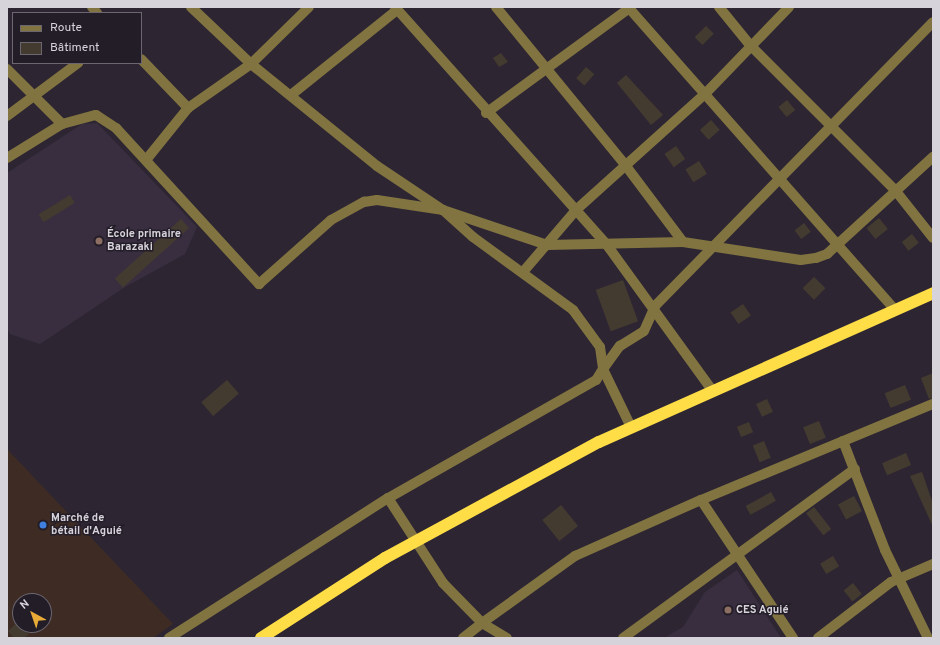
<!DOCTYPE html>
<html>
<head>
<meta charset="utf-8">
<style>
  body { margin:0 }
  #map { position:relative; width:940px; height:645px; overflow:hidden; background:#2d2632; font-family:Overpass,sans-serif }
  div>[style] { position:absolute }
  .commercial>* { inset:0; background:#3e2c24 }
  .built>* { inset:0; background:#382e3f }
  .building>* { inset:0; background:#443b30; transform-origin:0 0 }
  .minor>* { height:10px; margin:-5px; padding:0 5px; transform-origin:5px; border-radius:5px; background:#817440 }
  .highway>* { height:12px; margin:-6px; padding:0 6px; transform-origin:6px; border-radius:6px; background:#fedd47 }
  .dots>* { width:11px; height:11px; translate:-50% -50%; box-sizing:border-box; border:2px solid #231d28; border-radius:50% }
  span { translate:-50% -50%; white-space:nowrap; text-align:center; line-height:1.15; -webkit-text-stroke:3px #231d28; paint-order:stroke }
  .poi-label { font-size:11px; color:#d7d3db; font-weight:700 }
  .left { translate:0 -50%; text-align:left }
  .frame { position:absolute; inset:0; border:8px solid #d7d3db; pointer-events:none }
  .legend { position:absolute; left:12px; top:12px; width:130px; height:52px; box-sizing:border-box; background:#231d28; border:1px solid #6b6670; margin:0; padding:5px 7px; list-style:none; font-size:12px; color:#d7d3db }
  .legend li { display:flex; align-items:center; gap:8px; height:20px }
  .legend b { width:20px; border:1px solid #6b6670 }
  .north { position:absolute; left:12px; top:593px; width:40px; height:40px; box-sizing:border-box; background:#231d28; border:1px solid #6b6670; border-radius:50%; rotate:320deg; font-size:11px; font-weight:700; line-height:16px; text-align:center; color:#d7d3db }
  .north::after { content:''; display:block; margin:auto; width:14px; height:18px; background:#e9ab38; clip-path:polygon(50% 0,100% 100%,50% 72%,0 100%) }
</style>
</head>
<body>
<div id="map">
  <div class="commercial">
    <i style="clip-path:polygon(evenodd,7px 449px,173px 624px,153px 638px,7px 638px,7px 449px,20px 601px,44px 601px,44px 625px,20px 625px,20px 601px)"></i>
  </div>
  <div class="built">
    <i style="clip-path:polygon(97px 123px,197px 227px,185px 254px,125px 287px,40px 344px,10px 334px,7px 329px,7px 173px,82px 124px)"></i>
    <i style="clip-path:polygon(737px 570px,781px 638px,664px 638px,683px 627px,705px 592px)"></i>
  </div>
  <div class="building">
    <i style="left:706px;top:26px;width:11px;height:16px;rotate:45deg"></i>
    <i style="clip-path:polygon(501px 53px,508px 62px,499px 67px,493px 58px)"></i>
    <i style="left:586px;top:67px;width:11px;height:15px;rotate:41deg"></i>
    <i style="clip-path:polygon(626px 75px,663px 115px,651px 125px,617px 83px)"></i>
    <i style="left:787px;top:100px;width:13px;height:11px;rotate:51deg"></i>
    <i style="left:711px;top:120px;width:13px;height:15px;rotate:48deg"></i>
    <i style="left:676px;top:146px;width:16px;height:14px;rotate:55deg"></i>
    <i style="left:699px;top:161px;width:15px;height:16px;rotate:58deg"></i>
    <i style="left:70px;top:195px;width:9px;height:37px;rotate:58deg"></i>
    <i style="left:879px;top:218px;width:14px;height:16px;rotate:51deg"></i>
    <i style="left:181px;top:219px;width:12px;height:89px;rotate:48deg"></i>
    <i style="left:804px;top:223px;width:11px;height:12px;rotate:52deg"></i>
    <i style="left:912px;top:234px;width:11px;height:13px;rotate:52deg"></i>
    <i style="left:814px;top:277px;width:16px;height:16px;rotate:45deg"></i>
    <i style="left:623px;top:280px;width:44px;height:29px;rotate:70deg"></i>
    <i style="left:743px;top:304px;width:14px;height:15px;rotate:56deg"></i>
    <i style="clip-path:polygon(933px 373px,933px 398px,929px 399px,921px 378px)"></i>
    <i style="left:227px;top:380px;width:18px;height:34px;rotate:49deg"></i>
    <i style="left:905px;top:385px;width:16px;height:22px;rotate:68deg"></i>
    <i style="left:767px;top:399px;width:14px;height:12px;rotate:65deg"></i>
    <i style="left:819px;top:421px;width:18px;height:17px;rotate:68deg"></i>
    <i style="left:749px;top:422px;width:11px;height:13px;rotate:68deg"></i>
    <i style="left:764px;top:441px;width:18px;height:12px;rotate:68deg"></i>
    <i style="left:906px;top:453px;width:13px;height:26px;rotate:67deg"></i>
    <i style="clip-path:polygon(922px 472px,933px 504px,933px 527px,910px 476px)"></i>
    <i style="left:771px;top:492px;width:10px;height:29px;rotate:61deg"></i>
    <i style="left:854px;top:496px;width:17px;height:18px;rotate:62deg"></i>
    <i style="left:561px;top:505px;width:27px;height:24px;rotate:51deg"></i>
    <i style="left:814px;top:507px;width:28px;height:10px;rotate:52deg"></i>
    <i style="left:833px;top:556px;width:12px;height:15px;rotate:59deg"></i>
    <i style="left:853px;top:583px;width:14px;height:12px;rotate:51deg"></i>
    <i style="clip-path:polygon(19px 621px,29px 634px,24px 638px,14px 638px,8px 631px)"></i>
  </div>
  <div class="minor">
    <i style="left:92px;top:7px;width:8px;rotate:50deg"></i>
    <i style="left:191px;top:7px;width:83px;rotate:43.5deg"></i>
    <i style="left:251px;top:64px;width:162px;rotate:39deg"></i>
    <i style="left:377px;top:166px;width:79px;rotate:33.7deg"></i>
    <i style="left:443px;top:210px;width:110px;rotate:18.6deg"></i>
    <i style="left:547px;top:245px;width:136px;rotate:-1.3deg"></i>
    <i style="left:683px;top:242px;width:119px;rotate:8.7deg"></i>
    <i style="left:801px;top:260px;width:15px;rotate:-8deg"></i>
    <i style="left:816px;top:258px;width:12px;rotate:-20deg"></i>
    <i style="left:827px;top:254px;width:144px;rotate:-42.5deg"></i>
    <i style="left:395px;top:7px;width:319px;rotate:48.3deg"></i>
    <i style="left:607px;top:245px;width:179px;rotate:54.1deg"></i>
    <i style="left:496px;top:7px;width:205px;rotate:50.7deg"></i>
    <i style="left:626px;top:166px;width:95px;rotate:53.1deg"></i>
    <i style="left:628px;top:7px;width:404px;rotate:48.6deg"></i>
    <i style="left:719px;top:7px;width:49px;rotate:50.8deg"></i>
    <i style="left:750px;top:45px;width:205px;rotate:45deg"></i>
    <i style="left:895px;top:190px;width:61px;rotate:51.6deg"></i>
    <i style="left:141px;top:59px;width:68px;rotate:46.2deg"></i>
    <i style="left:7px;top:69px;width:78px;rotate:45deg"></i>
    <i style="left:291px;top:95px;width:136px;rotate:-38.7deg"></i>
    <i style="left:486px;top:113px;width:180px;rotate:-36.2deg"></i>
    <i style="left:7px;top:116px;width:89px;rotate:-36.7deg"></i>
    <i style="left:7px;top:158px;width:65px;rotate:-31.7deg"></i>
    <i style="left:62px;top:124px;width:35px;rotate:-15deg"></i>
    <i style="left:96px;top:115px;width:24px;rotate:33deg"></i>
    <i style="left:116px;top:128px;width:212px;rotate:47.5deg"></i>
    <i style="left:259px;top:284px;width:96px;rotate:-41.6deg"></i>
    <i style="left:331px;top:220px;width:38px;rotate:-29deg"></i>
    <i style="left:364px;top:202px;width:13px;rotate:-9deg"></i>
    <i style="left:377px;top:200px;width:67px;rotate:8.6deg"></i>
    <i style="left:443px;top:210px;width:40px;rotate:42deg"></i>
    <i style="left:473px;top:237px;width:124px;rotate:36.1deg"></i>
    <i style="left:573px;top:310px;width:46px;rotate:53.9deg"></i>
    <i style="left:600px;top:347px;width:22px;rotate:82deg"></i>
    <i style="left:603px;top:369px;width:13px;rotate:122deg"></i>
    <i style="left:596px;top:380px;width:239px;rotate:150.4deg"></i>
    <i style="left:388px;top:498px;width:260px;rotate:147.4deg"></i>
    <i style="left:146px;top:160px;width:67px;rotate:-51.1deg"></i>
    <i style="left:188px;top:108px;width:77px;rotate:-34.9deg"></i>
    <i style="left:251px;top:64px;width:81px;rotate:-44.5deg"></i>
    <i style="left:523px;top:272px;width:82px;rotate:-49.5deg"></i>
    <i style="left:576px;top:210px;width:173px;rotate:-42deg"></i>
    <i style="left:705px;top:94px;width:121px;rotate:-46deg"></i>
    <i style="left:631px;top:427px;width:64px;rotate:-115.8deg"></i>
    <i style="left:603px;top:369px;width:29px;rotate:-54deg"></i>
    <i style="left:620px;top:346px;width:28px;rotate:-32deg"></i>
    <i style="left:644px;top:331px;width:27px;rotate:-66deg"></i>
    <i style="left:655px;top:306px;width:397px;rotate:-45.6deg"></i>
    <i style="left:843px;top:441px;width:117px;rotate:68.9deg"></i>
    <i style="left:885px;top:550px;width:98px;rotate:64deg"></i>
    <i style="left:388px;top:498px;width:101px;rotate:57.1deg"></i>
    <i style="left:443px;top:583px;width:56px;rotate:45.7deg"></i>
    <i style="left:482px;top:623px;width:115px;rotate:-35.8deg"></i>
    <i style="left:575px;top:556px;width:138px;rotate:-24deg"></i>
    <i style="left:701px;top:500px;width:251px;rotate:-22.5deg"></i>
    <i style="left:701px;top:500px;width:166px;rotate:56.3deg"></i>
    <i style="left:463px;top:638px;width:24px;rotate:-38deg"></i>
    <i style="left:482px;top:623px;width:29px;rotate:31deg"></i>
    <i style="left:623px;top:638px;width:287px;rotate:-36.1deg"></i>
    <i style="left:818px;top:638px;width:92px;rotate:-37.5deg"></i>
    <i style="left:891px;top:582px;width:46px;rotate:-23.2deg"></i>
  </div>
  <div class="highway">
    <i style="left:261px;top:638px;width:148px;rotate:-32.8deg"></i>
    <i style="left:385px;top:558px;width:243px;rotate:-28.5deg"></i>
    <i style="left:599px;top:442px;width:366px;rotate:-24deg"></i>
  </div>
  <div class="dots">
    <i style="left:99px;top:241px;background:#8d6e63"></i>
    <i style="left:43px;top:525px;background:#3f7fe0"></i>
    <i style="left:728px;top:610px;background:#8d6e63"></i>
  </div>
  <div class="poi-label">
    <span class="left" style="left:107px;top:241px">École primaire<br>Barazaki</span>
    <span class="left" style="left:51px;top:525px">Marché de<br>bétail d'Aguié</span>
    <span class="left" style="left:736px;top:610px">CES Aguié</span>
  </div>
  <div class="frame"></div>
  <ul class="legend">
  <li><b style="height:5px;background:#817440"></b>Route</li>
  <li><b style="height:11px;background:#443b30"></b>Bâtiment</li>
  </ul>
  <div class="north">N</div>
</div>
</body>
</html>
